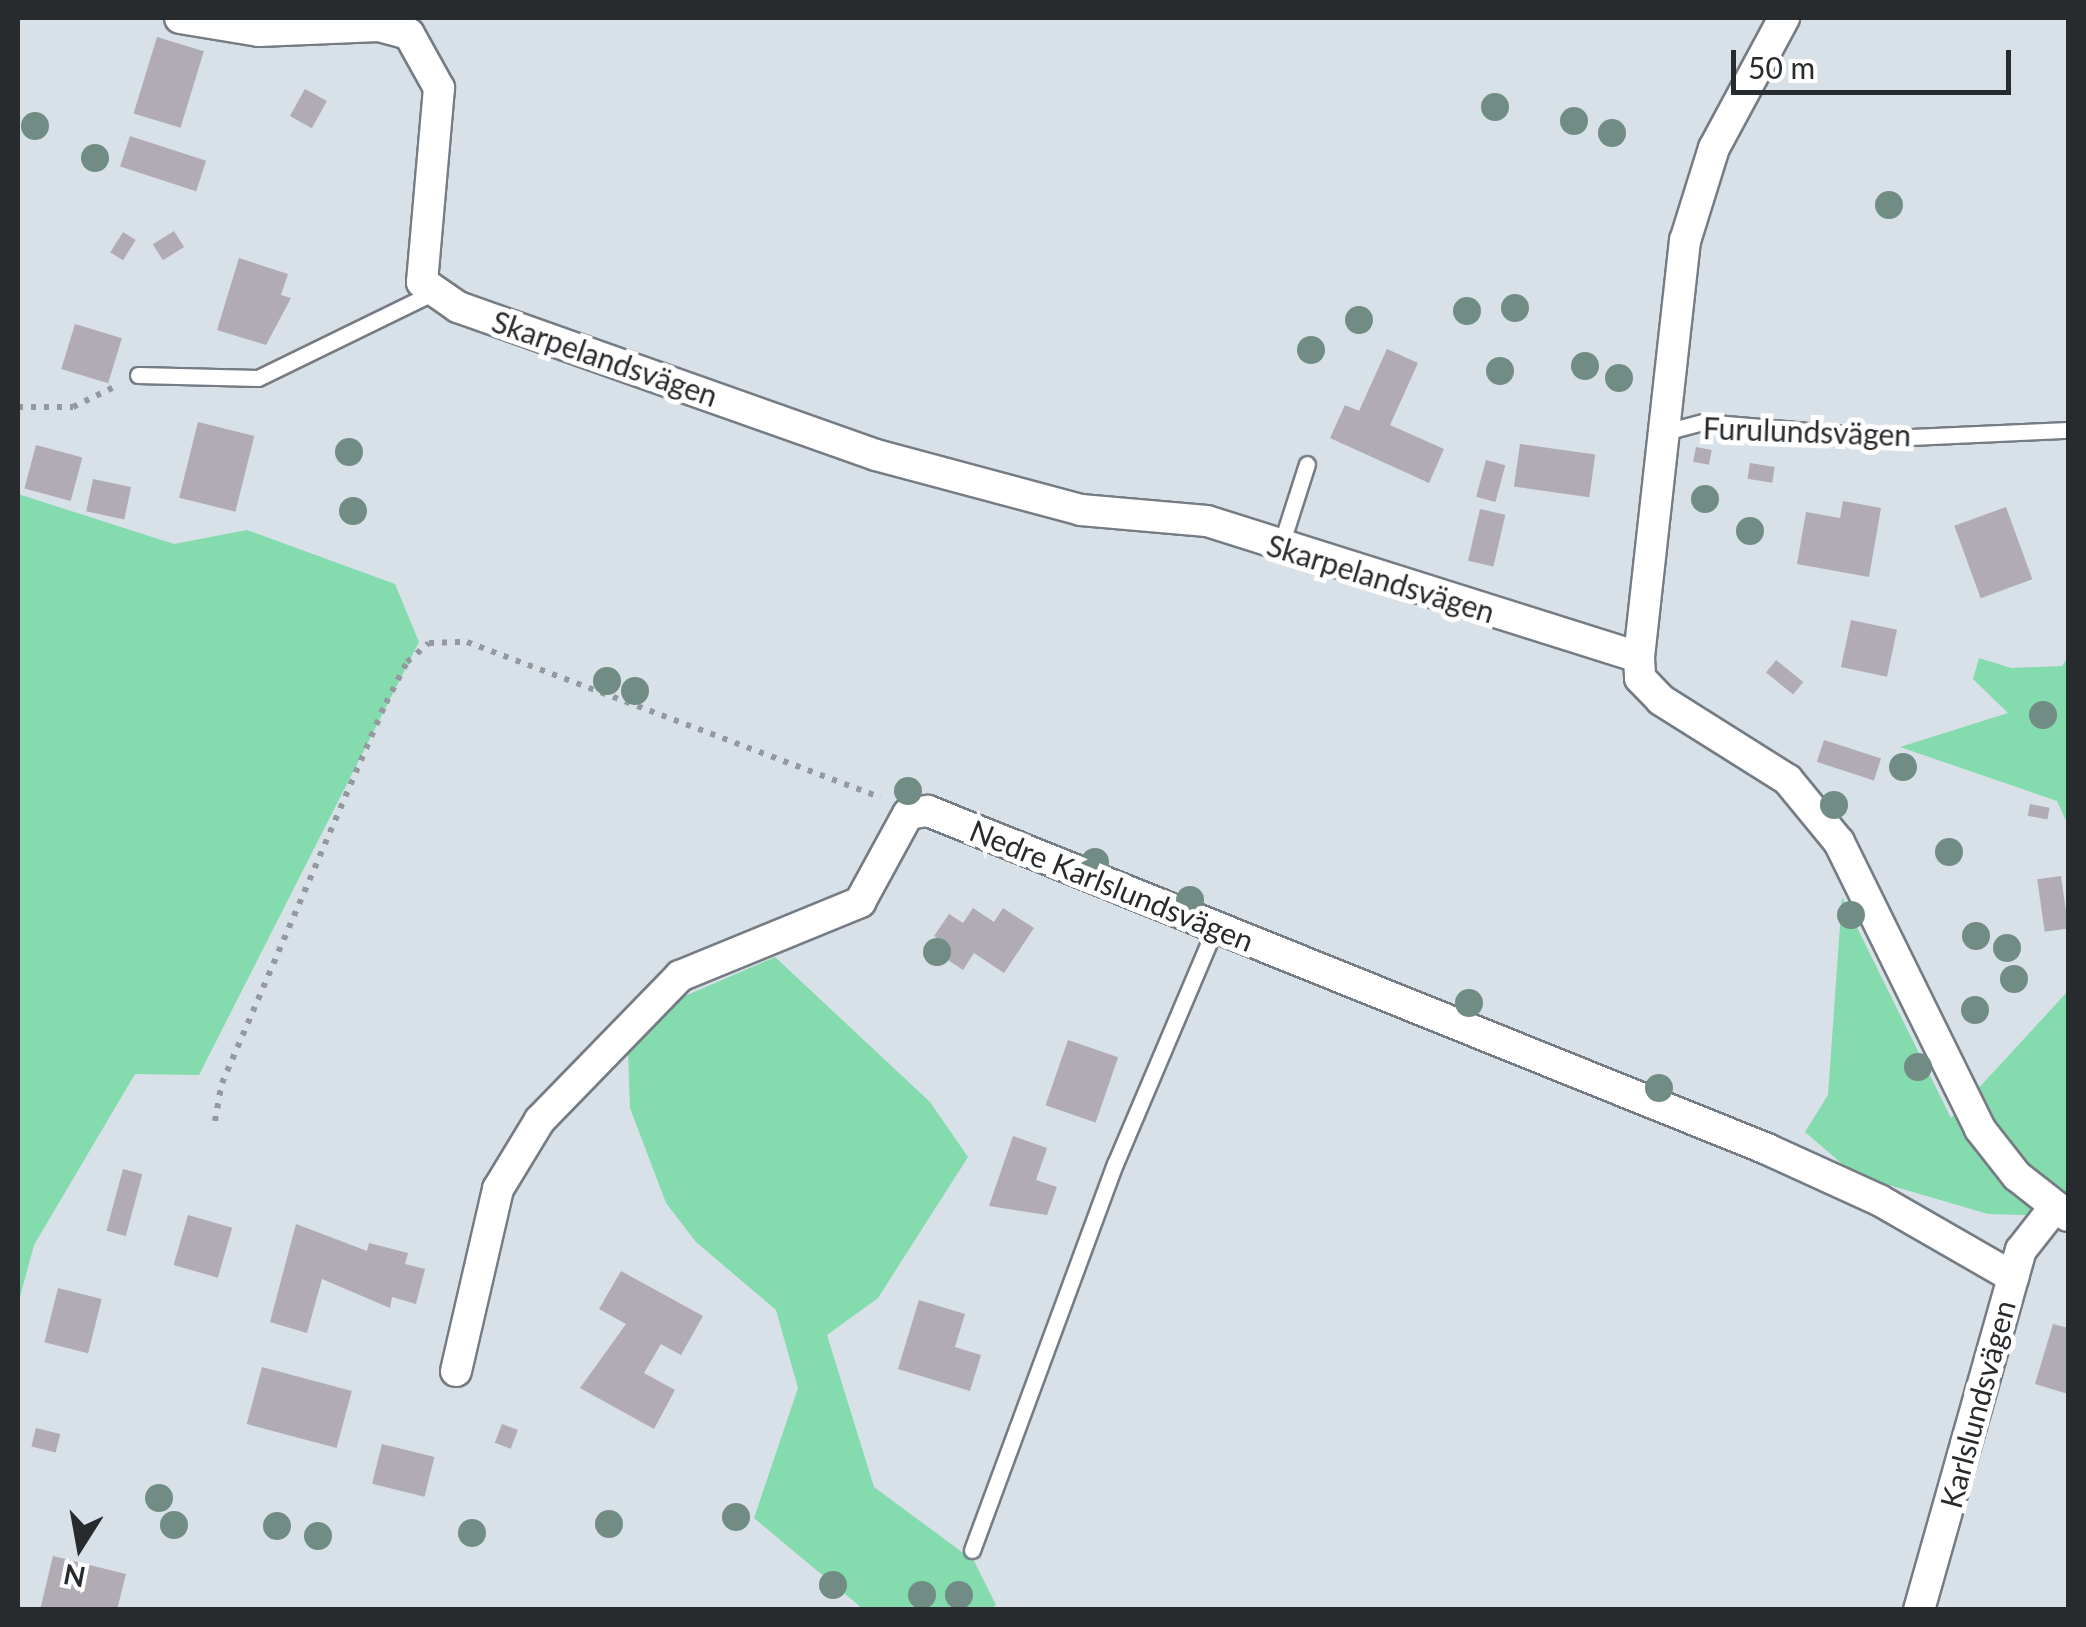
<!DOCTYPE html>
<html>
<head>
<meta charset="utf-8">
<style>
  body { margin:0 }
  #map { position:relative; width:2086px; height:1627px; overflow:hidden; background:#d8e0e8; font-family:Lato,sans-serif }
  div>[style] { position:absolute }
  .green>* { inset:0; background:#84dbad }
  .building>* { inset:0; background:#b1abb4; transform-origin:0 0 }
  .path>* { height:6px; margin-top:-3px; transform-origin:0; background:repeating-linear-gradient(90deg,#93999f 0 5px,transparent 0 13px) }
  .roads { filter:drop-shadow(2px 0 #757c84) drop-shadow(-2px 0 #757c84) drop-shadow(0 2px #757c84) drop-shadow(0 -2px #757c84) }
  .lane>* { height:15px; margin:-7.5px; padding:0 7.5px; transform-origin:7.5px; border-radius:7.5px; background:#fff }
  .street>* { height:30px; margin:-15px; padding:0 15px; transform-origin:15px; border-radius:15px; background:#fff }
  .trees>* { width:28px; height:28px; margin:-14px; border-radius:50%; background:#718c84 }
  span { translate:-50% -50%; white-space:nowrap; text-align:center; line-height:1.15; -webkit-text-stroke:10px #fff; paint-order:stroke }
  .street-label { font-size:30px; color:#282b2e }
  .frame { position:absolute; inset:0; border:20px solid #282b2e; pointer-events:none }
  .north { position:absolute; left:30px; top:1497px; width:100px; height:100px; -webkit-text-stroke:8px #fff; paint-order:stroke; rotate:191deg; font-size:28px; font-weight:700; line-height:40px; text-align:center; color:#282b2e }
  .north::after { content:''; display:block; margin:auto; width:35px; height:45px; background:#282b2e; clip-path:polygon(50% 0,100% 100%,50% 72%,0 100%) }
  .scale { position:absolute; left:1731px; top:50px; width:280px; height:45px; box-sizing:border-box; border:5px solid #282b2e; border-top:0; padding-left:12px; font-size:30px; line-height:35px; white-space:nowrap; color:#282b2e; -webkit-text-stroke:8px #fff; paint-order:stroke }
</style>
</head>
<body>
<div id="map">
  <div class="green">
    <i style="clip-path:polygon(18px 494px,174px 544px,247px 530px,395px 584px,419px 642px,199px 1075px,135px 1074px,34px 1245px,18px 1304px)"></i>
    <i style="clip-path:polygon(2068px 657px,2068px 825px,2057px 801px,1900px 747px,2008px 713px,1973px 679px,1979px 658px,2011px 668px,2062px 666px)"></i>
    <i style="clip-path:polygon(1842px 897px,1951px 1118px,2068px 991px,2068px 1216px,1988px 1214px,1855px 1175px,1805px 1132px,1828px 1095px)"></i>
    <i style="clip-path:polygon(775px 957px,930px 1102px,968px 1157px,878px 1298px,827px 1335px,874px 1487px,974px 1561px,996px 1605px,989px 1610px,863px 1609px,754px 1518px,798px 1388px,776px 1310px,696px 1242px,666px 1203px,630px 1108px,628px 1051px,664px 1005px)"></i>
  </div>
  <div class="building">
    <i style="left:157px;top:37px;width:49px;height:80px;rotate:17deg"></i>
    <i style="left:305px;top:89px;width:25px;height:31px;rotate:29deg"></i>
    <i style="left:130px;top:136px;width:80px;height:32px;rotate:18deg"></i>
    <i style="left:174px;top:231px;width:19px;height:25px;rotate:58deg"></i>
    <i style="left:123px;top:232px;width:15px;height:24px;rotate:32deg"></i>
    <i style="clip-path:polygon(239px 258px,288px 274px,281px 295px,291px 298px,266px 345px,217px 330px)"></i>
    <i style="left:75px;top:324px;width:49px;height:47px;rotate:17deg"></i>
    <i style="clip-path:polygon(1387px 349px,1418px 363px,1390px 425px,1444px 449px,1429px 483px,1330px 438px,1345px 405px,1359px 411px)"></i>
    <i style="left:198px;top:422px;width:58px;height:78px;rotate:14deg"></i>
    <i style="left:1520px;top:444px;width:76px;height:43px;rotate:8deg"></i>
    <i style="left:36px;top:445px;width:48px;height:45px;rotate:15deg"></i>
    <i style="left:1696px;top:447px;width:16px;height:15px;rotate:11deg"></i>
    <i style="left:1486px;top:460px;width:20px;height:38px;rotate:15deg"></i>
    <i style="left:1750px;top:463px;width:25px;height:16px;rotate:9deg"></i>
    <i style="left:93px;top:479px;width:39px;height:33px;rotate:12deg"></i>
    <i style="clip-path:polygon(1843px 501px,1881px 508px,1869px 577px,1797px 564px,1806px 512px,1840px 518px)"></i>
    <i style="left:2006px;top:507px;width:77px;height:55px;rotate:70deg"></i>
    <i style="left:1480px;top:509px;width:26px;height:53px;rotate:13deg"></i>
    <i style="left:1851px;top:620px;width:47px;height:48px;rotate:12deg"></i>
    <i style="left:1776px;top:660px;width:35px;height:16px;rotate:39deg"></i>
    <i style="left:1824px;top:740px;width:60px;height:23px;rotate:18deg"></i>
    <i style="left:2030px;top:804px;width:20px;height:12px;rotate:11deg"></i>
    <i style="left:2061px;top:876px;width:53px;height:24px;rotate:82deg"></i>
    <i style="clip-path:polygon(973px 908px,994px 922px,1003px 908px,1034px 928px,1004px 973px,974px 953px,963px 970px,939px 954px,946px 944px,934px 936px,949px 914px,963px 923px)"></i>
    <i style="left:1068px;top:1040px;width:53px;height:69px;rotate:19deg"></i>
    <i style="clip-path:polygon(1013px 1136px,1047px 1148px,1036px 1180px,1057px 1187px,1047px 1215px,989px 1206px)"></i>
    <i style="left:123px;top:1169px;width:20px;height:64px;rotate:15deg"></i>
    <i style="left:188px;top:1215px;width:46px;height:52px;rotate:16deg"></i>
    <i style="clip-path:polygon(296px 1224px,367px 1251px,369px 1243px,408px 1253px,405px 1264px,425px 1269px,416px 1304px,392px 1297px,390px 1308px,322px 1279px,307px 1333px,270px 1322px)"></i>
    <i style="clip-path:polygon(621px 1271px,703px 1316px,681px 1355px,661px 1344px,644px 1373px,675px 1390px,654px 1429px,580px 1388px,626px 1324px,599px 1309px)"></i>
    <i style="left:58px;top:1288px;width:45px;height:56px;rotate:14deg"></i>
    <i style="clip-path:polygon(919px 1300px,965px 1314px,955px 1347px,981px 1355px,970px 1391px,898px 1369px)"></i>
    <i style="clip-path:polygon(2053px 1324px,2068px 1328px,2068px 1394px,2035px 1384px)"></i>
    <i style="left:262px;top:1367px;width:93px;height:59px;rotate:15deg"></i>
    <i style="left:502px;top:1424px;width:17px;height:20px;rotate:21deg"></i>
    <i style="left:36px;top:1428px;width:25px;height:19px;rotate:14deg"></i>
    <i style="left:382px;top:1444px;width:54px;height:41px;rotate:14deg"></i>
    <i style="clip-path:polygon(53px 1556px,126px 1574px,117px 1610px,40px 1610px)"></i>
  </div>
  <div class="path">
    <i style="left:18px;top:407px;width:55px"></i>
    <i style="left:73px;top:407px;width:48px;rotate:-26deg"></i>
    <i style="left:215px;top:1121px;width:39px;rotate:-80deg"></i>
    <i style="left:222px;top:1083px;width:414px;rotate:-66.7deg"></i>
    <i style="left:386px;top:703px;width:46px;rotate:-62.9deg"></i>
    <i style="left:407px;top:662px;width:29px;rotate:-41deg"></i>
    <i style="left:429px;top:643px;width:38px;rotate:-2deg"></i>
    <i style="left:467px;top:642px;width:442px;rotate:20.6deg"></i>
  </div>
  <div class="roads">
    <div class="lane">
      <i style="left:138px;top:375px;width:120px;rotate:1.4deg"></i>
      <i style="left:258px;top:378px;width:191px;rotate:-26deg"></i>
      <i style="left:1665px;top:432px;width:39px;rotate:-15deg"></i>
      <i style="left:1703px;top:422px;width:187px;rotate:4.9deg"></i>
      <i style="left:1889px;top:438px;width:179px;rotate:-2.6deg"></i>
      <i style="left:1280px;top:548px;width:88px;rotate:-72.2deg"></i>
      <i style="left:972px;top:1550px;width:412px;rotate:-69.7deg"></i>
      <i style="left:1115px;top:1164px;width:259px;rotate:-67deg"></i>
    </div>
    <div class="street">
      <i style="left:180px;top:18px;width:80px;rotate:9.3deg"></i>
      <i style="left:259px;top:31px;width:120px;rotate:-2.4deg"></i>
      <i style="left:379px;top:26px;width:31px;rotate:15deg"></i>
      <i style="left:409px;top:34px;width:62px;rotate:60.9deg"></i>
      <i style="left:439px;top:88px;width:195px;rotate:95deg"></i>
      <i style="left:422px;top:282px;width:44px;rotate:34.8deg"></i>
      <i style="left:458px;top:307px;width:443px;rotate:19.5deg"></i>
      <i style="left:876px;top:455px;width:212px;rotate:15deg"></i>
      <i style="left:1081px;top:510px;width:126px;rotate:5deg"></i>
      <i style="left:1207px;top:521px;width:453px;rotate:17.5deg"></i>
      <i style="left:1639px;top:657px;width:21px;rotate:87deg"></i>
      <i style="left:1640px;top:678px;width:30px;rotate:46deg"></i>
      <i style="left:1661px;top:700px;width:150px;rotate:32.2deg"></i>
      <i style="left:1788px;top:780px;width:80px;rotate:50.6deg"></i>
      <i style="left:1839px;top:842px;width:320px;rotate:63.8deg"></i>
      <i style="left:1980px;top:1129px;width:60px;rotate:51.8deg"></i>
      <i style="left:2017px;top:1176px;width:65px;rotate:38.1deg"></i>
      <i style="left:1639px;top:657px;width:419px;rotate:-83.7deg"></i>
      <i style="left:1685px;top:241px;width:97px;rotate:-72.7deg"></i>
      <i style="left:1714px;top:148px;width:148px;rotate:-61.7deg"></i>
      <i style="left:456px;top:1371px;width:187px;rotate:-77deg"></i>
      <i style="left:498px;top:1189px;width:81px;rotate:-58.7deg"></i>
      <i style="left:540px;top:1120px;width:201px;rotate:-45.8deg"></i>
      <i style="left:680px;top:976px;width:195px;rotate:-22.3deg"></i>
      <i style="left:860px;top:902px;width:100px;rotate:-61.4deg"></i>
      <i style="left:908px;top:814px;width:20px;rotate:-9deg"></i>
      <i style="left:928px;top:811px;width:905px;rotate:21.94deg"></i>
      <i style="left:1767px;top:1149px;width:123px;rotate:24.5deg"></i>
      <i style="left:1879px;top:1200px;width:155px;rotate:29.9deg"></i>
      <i style="left:1919px;top:1610px;width:374px;rotate:-74.2deg"></i>
      <i style="left:2021px;top:1250px;width:53px;rotate:-51.8deg"></i>
    </div>
  </div>
  <div class="trees">
    <i style="left:1495px;top:107px"></i>
    <i style="left:1574px;top:121px"></i>
    <i style="left:35px;top:126px"></i>
    <i style="left:1612px;top:133px"></i>
    <i style="left:95px;top:158px"></i>
    <i style="left:1889px;top:205px"></i>
    <i style="left:1515px;top:308px"></i>
    <i style="left:1467px;top:311px"></i>
    <i style="left:1359px;top:320px"></i>
    <i style="left:1311px;top:350px"></i>
    <i style="left:1585px;top:366px"></i>
    <i style="left:1500px;top:371px"></i>
    <i style="left:1619px;top:378px"></i>
    <i style="left:349px;top:452px"></i>
    <i style="left:1705px;top:499px"></i>
    <i style="left:353px;top:511px"></i>
    <i style="left:1750px;top:531px"></i>
    <i style="left:607px;top:681px"></i>
    <i style="left:635px;top:691px"></i>
    <i style="left:2043px;top:715px"></i>
    <i style="left:1903px;top:767px"></i>
    <i style="left:908px;top:791px"></i>
    <i style="left:1834px;top:805px"></i>
    <i style="left:1949px;top:852px"></i>
    <i style="left:1095px;top:862px"></i>
    <i style="left:1190px;top:900px"></i>
    <i style="left:1851px;top:915px"></i>
    <i style="left:1976px;top:936px"></i>
    <i style="left:2007px;top:948px"></i>
    <i style="left:937px;top:952px"></i>
    <i style="left:2014px;top:979px"></i>
    <i style="left:1469px;top:1003px"></i>
    <i style="left:1975px;top:1010px"></i>
    <i style="left:1918px;top:1067px"></i>
    <i style="left:1659px;top:1088px"></i>
    <i style="left:159px;top:1498px"></i>
    <i style="left:736px;top:1517px"></i>
    <i style="left:609px;top:1524px"></i>
    <i style="left:174px;top:1525px"></i>
    <i style="left:277px;top:1526px"></i>
    <i style="left:472px;top:1533px"></i>
    <i style="left:318px;top:1536px"></i>
    <i style="left:833px;top:1585px"></i>
    <i style="left:922px;top:1595px"></i>
    <i style="left:959px;top:1595px"></i>
  </div>
  <div class="street-label">
    <span style="left:605px;top:358px;rotate:19deg">Skarpelandsvägen</span>
    <span style="left:1807px;top:431px;rotate:2deg">Furulundsvägen</span>
    <span style="left:1381px;top:578px;rotate:17deg">Skarpelandsvägen</span>
    <span style="left:1112px;top:885px;rotate:22deg">Nedre Karlslundsvägen</span>
    <span style="left:1977px;top:1404px;rotate:-75deg">Karlslundsvägen</span>
  </div>
  <div class="frame"></div>
  <div class="north">N</div>
  <div class="scale">50 m</div>
</div>
</body>
</html>
